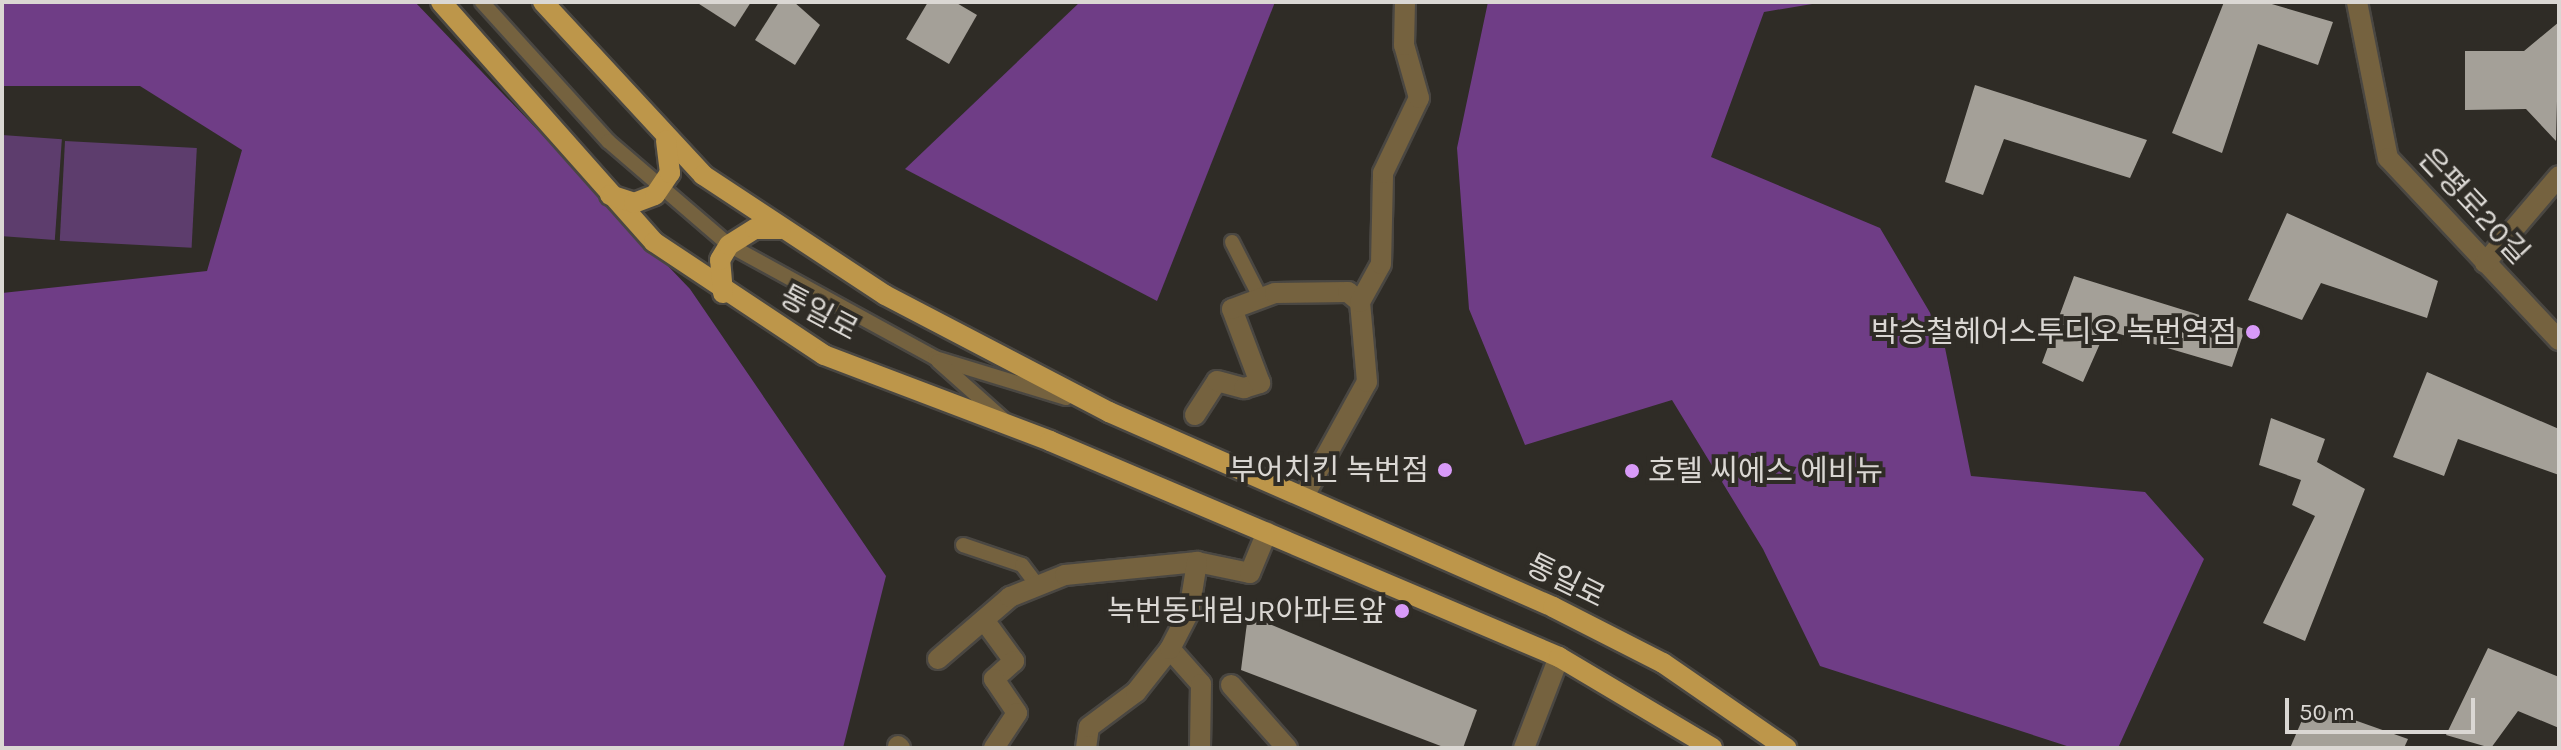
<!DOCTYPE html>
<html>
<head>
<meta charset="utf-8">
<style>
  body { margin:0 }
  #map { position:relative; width:2561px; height:750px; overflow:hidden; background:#2f2c26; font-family:Karla,"Noto Sans KR",sans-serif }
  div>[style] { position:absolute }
  .green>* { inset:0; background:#5d3d6d; transform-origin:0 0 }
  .forest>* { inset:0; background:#6f3d86 }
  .building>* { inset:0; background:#a4a098 }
  .roads { filter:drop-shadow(2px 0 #4a4742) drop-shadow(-2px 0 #4a4742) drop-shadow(0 2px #4a4742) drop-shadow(0 -2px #4a4742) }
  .service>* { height:14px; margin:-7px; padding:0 7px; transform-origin:7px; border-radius:7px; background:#75623f }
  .minor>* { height:20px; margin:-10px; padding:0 10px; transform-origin:10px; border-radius:10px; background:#75623f }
  .primary>* { height:20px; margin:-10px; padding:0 10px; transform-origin:10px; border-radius:10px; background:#bd964a }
  .dots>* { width:22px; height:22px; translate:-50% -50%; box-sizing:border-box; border:4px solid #2f2c26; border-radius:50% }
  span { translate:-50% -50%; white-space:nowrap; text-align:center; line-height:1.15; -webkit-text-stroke:8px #2f2c26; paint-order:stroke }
  .street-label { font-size:30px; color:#dad7d3 }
  .poi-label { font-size:30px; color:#dad7d3 }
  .right { translate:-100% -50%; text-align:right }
  .left { translate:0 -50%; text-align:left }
  .frame { position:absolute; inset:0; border:4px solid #dad7d3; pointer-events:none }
  .scale { position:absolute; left:2285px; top:698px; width:190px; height:36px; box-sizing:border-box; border:4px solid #dad7d3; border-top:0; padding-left:10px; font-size:24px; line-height:28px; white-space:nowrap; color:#dad7d3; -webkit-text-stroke:6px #2f2c26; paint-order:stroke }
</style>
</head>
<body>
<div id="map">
  <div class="green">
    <i style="left:2px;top:135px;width:60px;height:101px;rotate:4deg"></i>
    <i style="left:65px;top:141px;width:132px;height:100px;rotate:3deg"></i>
  </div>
  <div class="forest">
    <i style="clip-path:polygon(2px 2px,415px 2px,690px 289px,886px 576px,843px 748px,2px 748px,2px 293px,207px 271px,242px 150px,140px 86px,2px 86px)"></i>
    <i style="clip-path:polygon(1080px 2px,1275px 2px,1157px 301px,905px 169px)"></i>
    <i style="clip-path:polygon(1488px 2px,1824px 2px,1764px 12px,1711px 157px,1880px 228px,1942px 333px,1971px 476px,2145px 492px,2204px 559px,2118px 748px,2073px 748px,1820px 666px,1763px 549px,1672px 400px,1525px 445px,1469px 309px,1457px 148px)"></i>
  </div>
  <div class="building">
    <i style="clip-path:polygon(696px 2px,751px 2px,735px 27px)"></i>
    <i style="clip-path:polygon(779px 2px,794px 2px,820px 25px,795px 65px,755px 40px)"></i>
    <i style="clip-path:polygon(928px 2px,955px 2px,977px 15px,949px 64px,906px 39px)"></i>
    <i style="clip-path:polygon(2224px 2px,2265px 2px,2333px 22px,2318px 65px,2258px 44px,2222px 153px,2172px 133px)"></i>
    <i style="clip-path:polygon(2559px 22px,2556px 141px,2526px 109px,2465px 110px,2465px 51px,2524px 51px)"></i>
    <i style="clip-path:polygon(1975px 85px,2147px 140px,2130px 178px,2004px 139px,1983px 195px,1945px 182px)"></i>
    <i style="clip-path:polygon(2287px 213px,2438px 281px,2427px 318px,2321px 283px,2302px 320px,2248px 300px)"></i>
    <i style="clip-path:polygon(2074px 276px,2245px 329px,2232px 367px,2106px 330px,2083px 382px,2042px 363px)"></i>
    <i style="clip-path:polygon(2427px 372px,2559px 429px,2559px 475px,2458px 439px,2444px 476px,2393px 457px)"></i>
    <i style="clip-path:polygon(2271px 418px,2325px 439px,2317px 462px,2365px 489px,2305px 641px,2263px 623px,2315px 516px,2292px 505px,2301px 480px,2259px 465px)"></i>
    <i style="clip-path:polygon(1248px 615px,1477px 710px,1463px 748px,1446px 748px,1241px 670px)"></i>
    <i style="clip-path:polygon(2488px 648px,2559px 677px,2559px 728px,2518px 711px,2491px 748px,2446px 735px)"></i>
    <i style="clip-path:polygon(2309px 704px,2408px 739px,2404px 748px,2290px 748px)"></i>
  </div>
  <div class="roads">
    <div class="service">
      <i style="left:482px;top:2px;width:188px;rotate:47.8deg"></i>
      <i style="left:608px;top:141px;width:160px;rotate:40.7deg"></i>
      <i style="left:729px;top:245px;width:235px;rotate:28.7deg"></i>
      <i style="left:935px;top:358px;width:137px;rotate:17deg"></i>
      <i style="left:1232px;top:242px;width:62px;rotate:63deg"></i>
      <i style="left:938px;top:361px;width:87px;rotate:41.7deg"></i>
      <i style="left:963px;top:545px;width:62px;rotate:18.7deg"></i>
      <i style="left:1022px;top:565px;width:26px;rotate:53deg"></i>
    </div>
    <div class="minor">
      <i style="left:2357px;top:2px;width:159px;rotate:78.8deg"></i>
      <i style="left:2388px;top:158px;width:250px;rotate:46.8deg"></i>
      <i style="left:2485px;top:263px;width:114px;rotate:-49.6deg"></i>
      <i style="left:1195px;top:415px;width:40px;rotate:-57.1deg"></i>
      <i style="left:1217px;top:381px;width:28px;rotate:15deg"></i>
      <i style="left:1244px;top:388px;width:17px;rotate:-17deg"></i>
      <i style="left:1260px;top:383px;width:79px;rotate:-110.7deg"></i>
      <i style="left:1232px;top:309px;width:46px;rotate:-20.4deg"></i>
      <i style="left:1275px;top:293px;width:73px;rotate:-0.8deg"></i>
      <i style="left:1348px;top:292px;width:16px;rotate:40deg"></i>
      <i style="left:1304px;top:496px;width:130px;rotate:-61.1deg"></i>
      <i style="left:1367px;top:382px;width:80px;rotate:-95deg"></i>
      <i style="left:1360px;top:302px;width:43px;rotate:-61.1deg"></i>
      <i style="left:1381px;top:264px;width:91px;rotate:-88.7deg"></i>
      <i style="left:1383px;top:173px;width:83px;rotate:-64.4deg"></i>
      <i style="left:1419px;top:98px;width:55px;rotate:-105.8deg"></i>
      <i style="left:1404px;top:45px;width:43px;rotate:-88.7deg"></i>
      <i style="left:984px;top:620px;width:51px;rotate:53.8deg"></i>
      <i style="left:1014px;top:661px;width:27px;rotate:138deg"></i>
      <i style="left:994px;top:679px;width:41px;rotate:55.9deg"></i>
      <i style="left:1017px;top:713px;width:42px;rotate:123.3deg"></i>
      <i style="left:1170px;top:649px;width:47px;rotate:48.5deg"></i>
      <i style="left:1201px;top:684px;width:64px;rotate:90.9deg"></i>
      <i style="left:938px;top:659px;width:95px;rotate:-40.7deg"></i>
      <i style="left:1010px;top:597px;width:59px;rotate:-21.8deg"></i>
      <i style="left:1065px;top:575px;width:133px;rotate:-5.6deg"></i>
      <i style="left:1197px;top:562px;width:54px;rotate:11.7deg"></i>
      <i style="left:1250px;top:573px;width:44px;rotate:-67.5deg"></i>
      <i style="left:1231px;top:685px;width:84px;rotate:48.4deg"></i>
      <i style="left:898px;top:746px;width:3px;rotate:45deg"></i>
      <i style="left:1086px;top:748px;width:21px;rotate:-82deg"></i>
      <i style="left:1089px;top:727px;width:59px;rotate:-36.7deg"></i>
      <i style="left:1136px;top:692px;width:55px;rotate:-51.7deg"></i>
      <i style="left:1170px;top:649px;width:42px;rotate:-62.8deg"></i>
      <i style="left:1189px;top:612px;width:51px;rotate:-80.9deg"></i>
      <i style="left:1524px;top:748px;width:97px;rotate:-69deg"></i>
    </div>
    <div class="primary">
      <i style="left:441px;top:2px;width:321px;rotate:48.4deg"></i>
      <i style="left:654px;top:242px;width:204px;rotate:33.6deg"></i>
      <i style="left:824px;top:355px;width:242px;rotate:20.8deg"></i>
      <i style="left:1050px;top:441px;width:553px;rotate:22.99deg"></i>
      <i style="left:1559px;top:657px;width:178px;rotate:30.7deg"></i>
      <i style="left:543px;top:2px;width:236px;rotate:47.2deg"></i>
      <i style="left:703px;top:175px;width:218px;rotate:33.4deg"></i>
      <i style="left:885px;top:295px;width:253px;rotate:27.6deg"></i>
      <i style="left:1109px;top:412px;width:485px;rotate:23.7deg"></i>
      <i style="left:1553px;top:607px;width:123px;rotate:27deg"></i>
      <i style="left:1663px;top:663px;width:150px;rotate:34.6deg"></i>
      <i style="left:610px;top:195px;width:25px;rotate:18deg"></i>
      <i style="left:634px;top:203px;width:22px;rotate:-21deg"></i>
      <i style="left:655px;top:195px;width:27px;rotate:-56deg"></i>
      <i style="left:670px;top:173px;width:33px;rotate:-97deg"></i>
      <i style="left:723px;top:293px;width:33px;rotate:-95deg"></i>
      <i style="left:720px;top:260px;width:17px;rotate:-59deg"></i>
      <i style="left:729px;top:245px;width:31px;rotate:-32deg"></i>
      <i style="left:755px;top:229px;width:26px"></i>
    </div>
  </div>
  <div class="dots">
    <i style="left:2253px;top:332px;background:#d89af8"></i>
    <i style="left:1445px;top:470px;background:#d89af8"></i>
    <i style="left:1632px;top:471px;background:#d89af8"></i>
    <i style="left:1402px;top:611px;background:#d89af8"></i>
  </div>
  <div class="street-label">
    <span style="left:2474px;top:206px;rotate:47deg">은평로20길</span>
    <span style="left:819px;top:313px;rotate:28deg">통일로</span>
    <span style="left:1566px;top:581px;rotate:26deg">통일로</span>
  </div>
  <div class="poi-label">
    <span class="right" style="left:2237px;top:332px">박승철헤어스투디오 녹번역점</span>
    <span class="right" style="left:1429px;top:470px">부어치킨 녹번점</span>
    <span class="left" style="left:1648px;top:471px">호텔 씨에스 에비뉴</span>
    <span class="right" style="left:1386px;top:611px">녹번동대림JR아파트앞</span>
  </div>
  <div class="frame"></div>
  <div class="scale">50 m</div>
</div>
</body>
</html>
